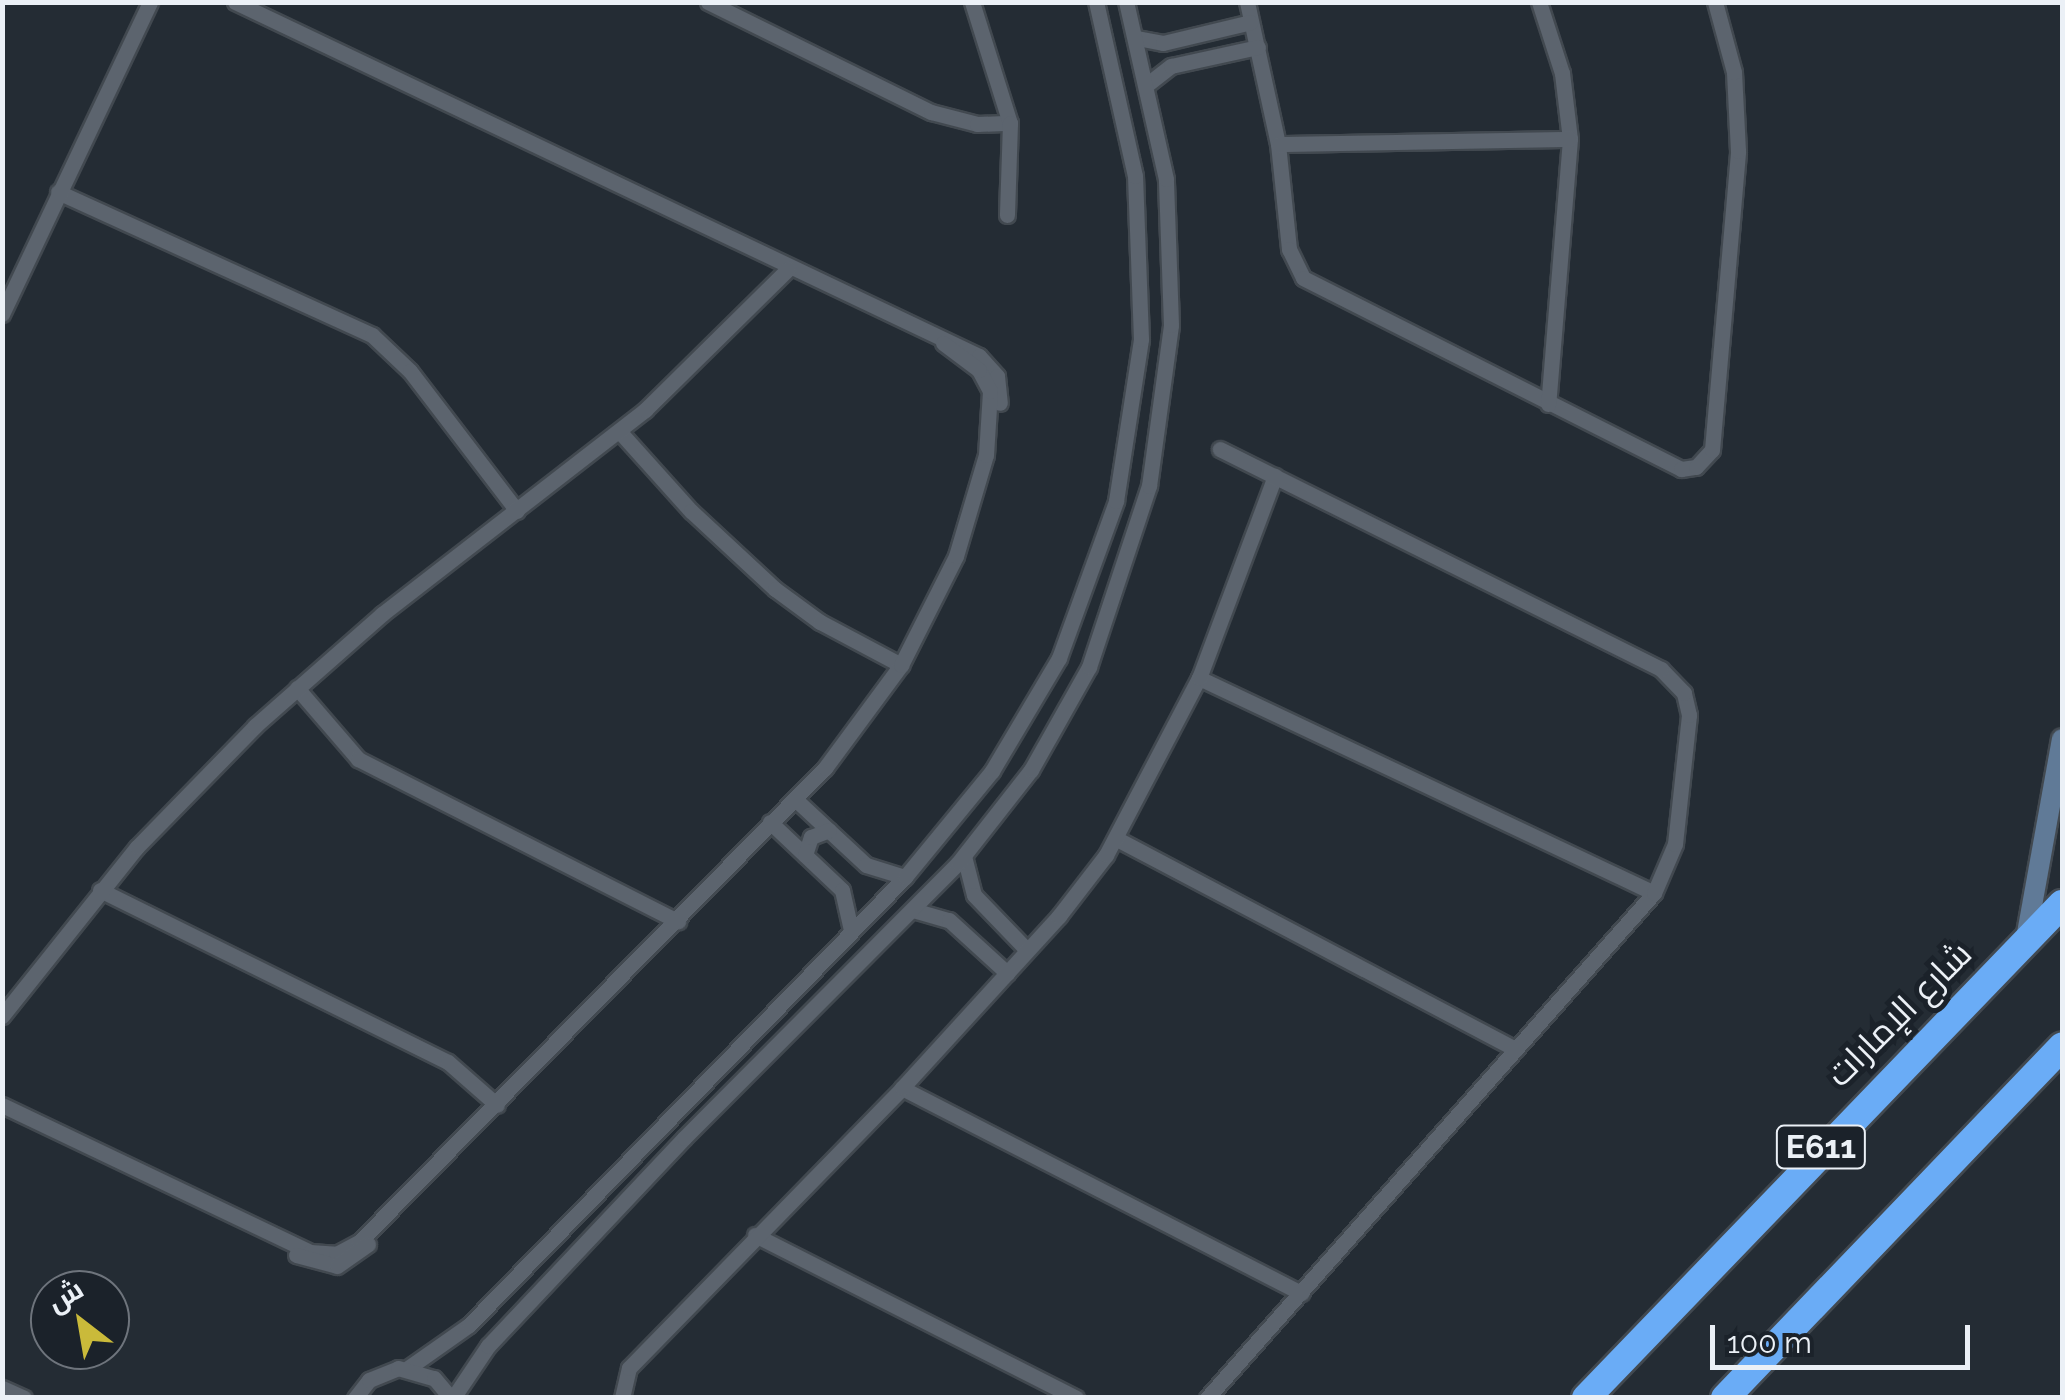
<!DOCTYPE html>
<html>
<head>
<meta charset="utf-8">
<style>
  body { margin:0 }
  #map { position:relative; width:2065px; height:1400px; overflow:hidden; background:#242c34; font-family:Raleway,Cairo,sans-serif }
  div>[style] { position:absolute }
  .roads { filter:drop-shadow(2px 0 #424950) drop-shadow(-2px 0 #424950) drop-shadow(0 2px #424950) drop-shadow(0 -2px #424950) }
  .street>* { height:15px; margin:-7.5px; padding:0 7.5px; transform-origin:7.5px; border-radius:7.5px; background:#5c646e }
  .secondary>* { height:20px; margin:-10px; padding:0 10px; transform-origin:10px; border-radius:10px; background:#607a97 }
  .highway>* { height:28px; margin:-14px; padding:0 14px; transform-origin:14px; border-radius:14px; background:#6aacf6 }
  span { translate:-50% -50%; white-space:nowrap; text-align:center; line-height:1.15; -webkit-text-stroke:10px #1b222a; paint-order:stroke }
  .shield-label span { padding:2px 8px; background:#1b222a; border:2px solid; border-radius:8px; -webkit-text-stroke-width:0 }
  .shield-label { font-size:32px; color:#ebf0f6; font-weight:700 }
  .street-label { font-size:35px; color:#ebf0f6 }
  .frame { position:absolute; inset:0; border:5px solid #ebf0f6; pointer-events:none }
  .north { position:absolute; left:30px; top:1270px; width:100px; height:100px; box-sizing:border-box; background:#1b222a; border:2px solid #6e747c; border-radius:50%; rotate:329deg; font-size:28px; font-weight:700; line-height:40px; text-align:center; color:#ebf0f6 }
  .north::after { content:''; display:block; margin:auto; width:35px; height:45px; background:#caba3a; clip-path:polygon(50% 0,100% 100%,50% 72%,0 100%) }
  .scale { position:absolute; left:1710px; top:1325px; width:260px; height:45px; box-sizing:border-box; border:5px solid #ebf0f6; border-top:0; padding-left:12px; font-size:30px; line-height:35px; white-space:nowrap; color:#ebf0f6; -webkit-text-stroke:8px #1b222a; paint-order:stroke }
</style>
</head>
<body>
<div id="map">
  <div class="roads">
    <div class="street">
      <i style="left:235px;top:2px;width:824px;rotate:25.45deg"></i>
      <i style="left:979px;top:356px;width:27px;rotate:48deg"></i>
      <i style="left:997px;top:376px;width:27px;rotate:84deg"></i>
      <i style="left:708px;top:2px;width:249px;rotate:26.3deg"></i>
      <i style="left:931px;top:112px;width:48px;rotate:14.6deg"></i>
      <i style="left:977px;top:124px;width:33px;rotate:-2deg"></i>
      <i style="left:972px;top:2px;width:127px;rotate:72.6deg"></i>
      <i style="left:1010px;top:123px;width:92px;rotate:91.9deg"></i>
      <i style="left:1247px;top:2px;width:145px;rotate:77.7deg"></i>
      <i style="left:1278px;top:144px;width:106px;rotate:84deg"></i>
      <i style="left:1289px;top:249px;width:32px;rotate:64deg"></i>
      <i style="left:1303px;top:278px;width:424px;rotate:26.8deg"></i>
      <i style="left:1681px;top:469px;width:15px;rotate:-8deg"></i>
      <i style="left:1696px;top:467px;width:23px;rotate:-47deg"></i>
      <i style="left:1712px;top:450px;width:300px;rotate:-85deg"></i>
      <i style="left:1738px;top:151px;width:79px;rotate:-92.9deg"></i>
      <i style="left:1734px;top:72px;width:73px;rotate:-105.2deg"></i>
      <i style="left:1539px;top:2px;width:75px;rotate:72.1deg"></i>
      <i style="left:1562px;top:73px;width:66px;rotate:83.1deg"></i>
      <i style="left:1570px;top:139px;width:266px;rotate:94.7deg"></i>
      <i style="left:1137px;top:38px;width:26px;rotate:11deg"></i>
      <i style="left:1163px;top:43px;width:90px;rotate:-13.4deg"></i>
      <i style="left:1149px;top:83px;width:28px;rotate:-38deg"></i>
      <i style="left:1171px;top:66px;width:89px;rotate:-12.3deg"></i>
      <i style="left:1278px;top:144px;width:292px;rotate:-1deg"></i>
      <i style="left:58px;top:192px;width:345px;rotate:24.5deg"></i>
      <i style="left:372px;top:335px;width:52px;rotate:43.5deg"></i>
      <i style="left:410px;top:371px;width:176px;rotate:52.6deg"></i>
      <i style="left:2px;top:314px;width:345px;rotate:-64.6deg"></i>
      <i style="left:620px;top:432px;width:106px;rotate:48.1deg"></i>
      <i style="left:691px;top:511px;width:115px;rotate:42.9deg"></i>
      <i style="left:775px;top:589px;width:56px;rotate:36.3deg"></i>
      <i style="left:820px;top:622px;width:92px;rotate:28deg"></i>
      <i style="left:1199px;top:678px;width:503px;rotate:25.29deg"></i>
      <i style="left:297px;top:688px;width:94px;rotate:49.3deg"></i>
      <i style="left:358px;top:759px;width:359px;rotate:26.9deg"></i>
      <i style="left:795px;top:799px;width:97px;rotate:42.9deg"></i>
      <i style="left:866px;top:865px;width:41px;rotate:17.1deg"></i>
      <i style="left:770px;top:822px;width:99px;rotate:43.4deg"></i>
      <i style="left:842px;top:890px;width:41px;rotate:77.3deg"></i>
      <i style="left:1117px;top:839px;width:451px;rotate:27.8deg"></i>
      <i style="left:805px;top:855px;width:19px;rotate:-72deg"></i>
      <i style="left:811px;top:837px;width:19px;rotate:-21deg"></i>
      <i style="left:964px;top:856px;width:40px;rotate:75.6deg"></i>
      <i style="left:974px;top:895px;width:76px;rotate:46.1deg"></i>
      <i style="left:100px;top:890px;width:388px;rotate:26.3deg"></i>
      <i style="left:448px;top:1062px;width:65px;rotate:41.3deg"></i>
      <i style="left:913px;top:910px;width:37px;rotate:16deg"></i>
      <i style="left:949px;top:920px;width:79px;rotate:42.4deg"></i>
      <i style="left:2px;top:1016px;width:216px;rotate:-51.4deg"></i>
      <i style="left:137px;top:847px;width:169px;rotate:-45.7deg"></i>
      <i style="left:255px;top:726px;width:169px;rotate:-41.4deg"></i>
      <i style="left:382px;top:614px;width:333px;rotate:-37.8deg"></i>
      <i style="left:645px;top:410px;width:201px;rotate:-44.6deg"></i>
      <i style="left:902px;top:1088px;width:449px;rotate:27.2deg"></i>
      <i style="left:2px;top:1105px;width:341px;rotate:25.5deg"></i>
      <i style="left:310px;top:1252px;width:26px;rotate:4deg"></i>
      <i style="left:336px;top:1254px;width:26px;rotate:-28deg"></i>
      <i style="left:359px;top:1242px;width:665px;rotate:-45.49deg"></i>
      <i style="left:825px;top:768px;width:128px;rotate:-53.6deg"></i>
      <i style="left:901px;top:665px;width:122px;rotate:-63.2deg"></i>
      <i style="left:956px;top:556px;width:105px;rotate:-73.5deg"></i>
      <i style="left:986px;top:455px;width:64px;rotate:-86.4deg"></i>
      <i style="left:990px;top:391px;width:24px;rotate:-118deg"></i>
      <i style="left:979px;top:370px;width:45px;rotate:-143.1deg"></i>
      <i style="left:755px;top:1235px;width:360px;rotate:26.9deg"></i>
      <i style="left:296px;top:1255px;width:42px;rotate:15deg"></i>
      <i style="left:337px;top:1266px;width:38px;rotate:-35deg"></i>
      <i style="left:408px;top:1368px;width:75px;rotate:-35.2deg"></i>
      <i style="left:469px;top:1325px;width:625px;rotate:-45.78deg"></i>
      <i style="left:905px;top:877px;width:137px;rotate:-50.6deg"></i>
      <i style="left:992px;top:771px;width:131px;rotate:-59.3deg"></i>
      <i style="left:1059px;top:658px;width:167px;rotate:-70deg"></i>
      <i style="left:1116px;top:501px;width:164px;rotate:-81.2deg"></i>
      <i style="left:1141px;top:339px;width:163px;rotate:-92.1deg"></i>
      <i style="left:1135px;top:176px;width:178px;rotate:-102.6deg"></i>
      <i style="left:2px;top:1388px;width:24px;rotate:24deg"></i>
      <i style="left:355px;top:1398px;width:23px;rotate:-52deg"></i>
      <i style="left:369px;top:1380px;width:31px;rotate:-22deg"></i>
      <i style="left:398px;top:1368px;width:37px;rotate:16deg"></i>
      <i style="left:434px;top:1378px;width:26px;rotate:50deg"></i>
      <i style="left:453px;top:1398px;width:63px;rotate:-56.1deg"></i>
      <i style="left:488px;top:1346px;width:286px;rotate:-46.7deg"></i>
      <i style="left:684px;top:1138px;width:388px;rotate:-45.1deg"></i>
      <i style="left:958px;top:863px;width:118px;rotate:-51.9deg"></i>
      <i style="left:1031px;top:770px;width:118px;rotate:-60.6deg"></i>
      <i style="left:1089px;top:667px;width:191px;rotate:-71.7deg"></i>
      <i style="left:1149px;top:486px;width:162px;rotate:-82.2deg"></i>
      <i style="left:1171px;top:325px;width:146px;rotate:-92deg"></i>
      <i style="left:1166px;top:179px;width:181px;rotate:-102.7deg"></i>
      <i style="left:622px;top:1398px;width:31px;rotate:-77deg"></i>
      <i style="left:629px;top:1368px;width:391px;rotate:-45.7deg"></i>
      <i style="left:902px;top:1088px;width:233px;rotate:-47.6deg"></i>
      <i style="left:1059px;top:916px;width:77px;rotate:-52.4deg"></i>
      <i style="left:1106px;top:855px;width:200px;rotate:-62.3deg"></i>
      <i style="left:1199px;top:678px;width:216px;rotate:-69.4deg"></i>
      <i style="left:1207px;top:1398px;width:674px;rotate:-48.49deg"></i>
      <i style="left:1654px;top:893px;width:53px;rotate:-66.8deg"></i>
      <i style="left:1675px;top:844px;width:130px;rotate:-83.8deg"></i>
      <i style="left:1689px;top:715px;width:23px;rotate:-103deg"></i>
      <i style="left:1684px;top:693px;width:33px;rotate:-134deg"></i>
      <i style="left:1661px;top:669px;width:493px;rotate:-153.5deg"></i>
    </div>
    <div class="secondary">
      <i style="left:2026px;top:939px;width:203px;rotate:-79.8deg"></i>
    </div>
    <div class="highway">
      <i style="left:1586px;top:1398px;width:686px;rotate:-46.06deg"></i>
      <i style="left:1725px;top:1398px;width:487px;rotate:-46.2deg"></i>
    </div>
  </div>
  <div class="shield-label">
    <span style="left:1821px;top:1147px">E611</span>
  </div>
  <div class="street-label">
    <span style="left:1899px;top:1014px;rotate:-45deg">شارع الإمارات</span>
  </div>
  <div class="frame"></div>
  <div class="north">ش</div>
  <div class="scale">100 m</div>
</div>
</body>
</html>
